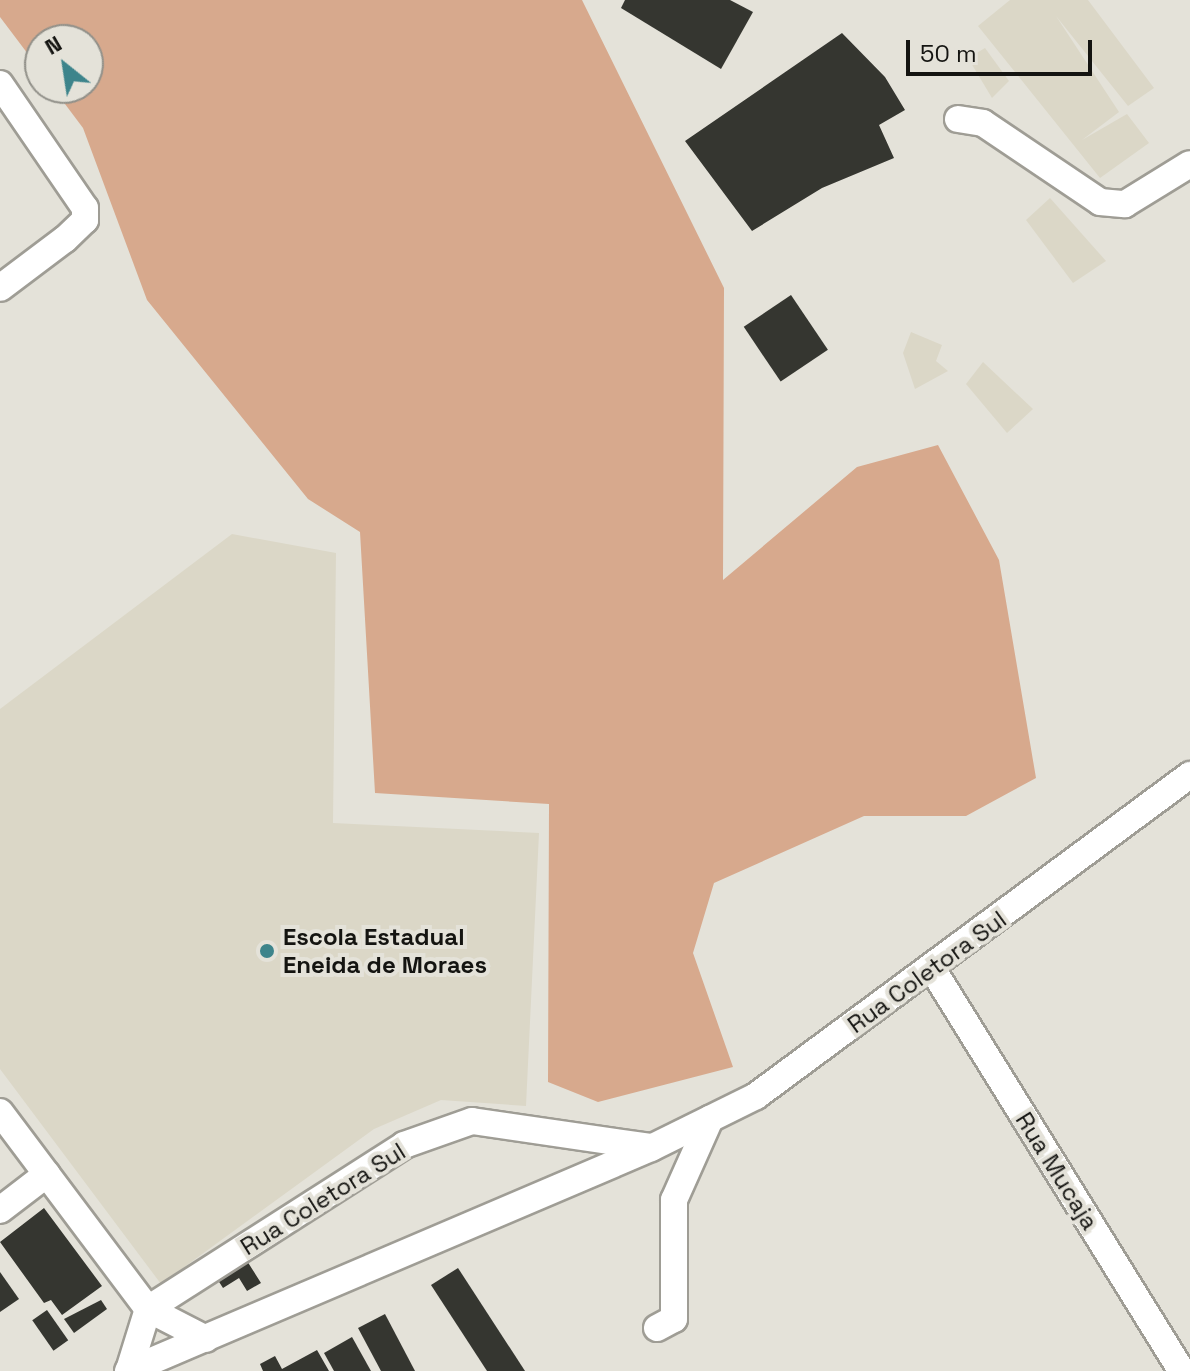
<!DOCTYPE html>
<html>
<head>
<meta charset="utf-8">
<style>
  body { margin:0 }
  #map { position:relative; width:1190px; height:1371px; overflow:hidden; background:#e4e2d9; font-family:"Space Grotesk",sans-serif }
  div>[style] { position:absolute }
  .built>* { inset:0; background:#dbd7c7 }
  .forest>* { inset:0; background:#d7a98d }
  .building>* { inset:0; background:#353630; transform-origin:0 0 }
  .roads { filter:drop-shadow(2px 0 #9f9d95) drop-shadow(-2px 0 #9f9d95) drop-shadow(0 2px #9f9d95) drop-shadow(0 -2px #9f9d95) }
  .minor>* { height:26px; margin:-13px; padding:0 13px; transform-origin:13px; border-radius:13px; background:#fff }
  .dots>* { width:22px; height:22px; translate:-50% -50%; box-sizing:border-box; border:4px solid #e4e2d9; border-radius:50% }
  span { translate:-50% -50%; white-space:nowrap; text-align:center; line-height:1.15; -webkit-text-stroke:8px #e4e2d9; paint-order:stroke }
  .poi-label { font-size:24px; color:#141411; font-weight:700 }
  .left { translate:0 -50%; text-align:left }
  .street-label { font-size:24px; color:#141411 }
  .north { position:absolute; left:24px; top:24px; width:80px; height:80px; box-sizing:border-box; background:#e4e2d9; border:2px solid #919089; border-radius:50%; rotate:330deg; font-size:22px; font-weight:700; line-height:32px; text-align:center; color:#141411 }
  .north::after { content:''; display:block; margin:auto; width:28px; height:36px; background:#3d848b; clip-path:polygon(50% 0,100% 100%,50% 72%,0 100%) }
  .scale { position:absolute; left:906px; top:40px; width:186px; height:36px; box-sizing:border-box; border:4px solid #141411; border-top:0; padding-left:10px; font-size:24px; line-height:28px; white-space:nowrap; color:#141411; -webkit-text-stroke:6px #e4e2d9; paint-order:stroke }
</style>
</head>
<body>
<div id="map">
  <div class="built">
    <i style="clip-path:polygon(1010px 0,1088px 0,1154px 88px,1128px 106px,1056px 16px,1119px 112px,1082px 140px,1127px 114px,1149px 143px,1100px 178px,978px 26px)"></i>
    <i style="clip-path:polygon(985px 48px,1009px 81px,992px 98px,968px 58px)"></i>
    <i style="clip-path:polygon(1050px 198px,1106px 261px,1073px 283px,1026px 220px)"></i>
    <i style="clip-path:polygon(911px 332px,942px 345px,936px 361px,948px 371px,915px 389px,903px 353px)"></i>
    <i style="clip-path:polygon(983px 362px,1033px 409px,1007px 433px,966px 384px)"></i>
    <i style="clip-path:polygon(232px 534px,336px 553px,333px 823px,539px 833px,526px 1106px,441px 1100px,374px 1129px,161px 1284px,0 1069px,0 709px)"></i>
  </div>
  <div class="forest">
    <i style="clip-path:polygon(0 0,582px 0,724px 288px,723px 580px,857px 467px,938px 445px,999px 560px,1036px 778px,966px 816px,864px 816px,714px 883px,693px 953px,733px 1067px,598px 1102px,548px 1082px,549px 804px,375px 793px,360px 532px,308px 499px,147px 300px,83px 128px,53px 88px,88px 88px,88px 40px,40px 40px,40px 70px,0 17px)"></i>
  </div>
  <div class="building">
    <i style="clip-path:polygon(625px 0,730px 0,753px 12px,721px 69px,621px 8px)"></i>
    <i style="clip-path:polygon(842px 33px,885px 77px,905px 110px,879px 125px,894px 158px,822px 188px,752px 231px,685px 141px)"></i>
    <i style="left:791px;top:295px;width:66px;height:57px;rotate:56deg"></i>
    <i style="clip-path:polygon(44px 1208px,102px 1286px,62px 1315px,51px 1300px,44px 1303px,0 1242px)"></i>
    <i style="clip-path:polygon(242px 1253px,261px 1283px,247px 1291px,239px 1278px,223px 1288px,212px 1271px)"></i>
    <i style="clip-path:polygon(458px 1268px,525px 1371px,487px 1371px,431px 1285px)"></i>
    <i style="clip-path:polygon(0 1272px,19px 1299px,0 1312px)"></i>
    <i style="clip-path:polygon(101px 1300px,107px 1309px,74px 1333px,64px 1319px)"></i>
    <i style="left:47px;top:1310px;width:37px;height:18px;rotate:55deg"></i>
    <i style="clip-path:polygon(385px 1314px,415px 1371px,381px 1371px,358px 1328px)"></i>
    <i style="clip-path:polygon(352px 1337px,371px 1371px,334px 1371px,324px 1353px)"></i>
    <i style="clip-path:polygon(317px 1350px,329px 1371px,263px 1371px,260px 1364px,275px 1356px,282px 1369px)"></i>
  </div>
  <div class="roads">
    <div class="minor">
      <i style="left:0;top:84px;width:150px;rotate:55.6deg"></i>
      <i style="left:85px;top:208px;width:12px;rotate:90deg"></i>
      <i style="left:85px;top:220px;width:28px;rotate:136deg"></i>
      <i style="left:65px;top:239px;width:81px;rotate:143deg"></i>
      <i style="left:958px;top:119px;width:25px;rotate:9deg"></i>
      <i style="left:983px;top:123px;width:141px;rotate:34deg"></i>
      <i style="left:1100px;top:202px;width:25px;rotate:5deg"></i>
      <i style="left:1125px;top:204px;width:76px;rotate:-31.6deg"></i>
      <i style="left:933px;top:970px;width:472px;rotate:58.2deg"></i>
      <i style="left:0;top:1112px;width:246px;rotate:53.1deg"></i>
      <i style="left:148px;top:1309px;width:65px;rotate:27.3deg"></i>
      <i style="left:0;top:1210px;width:59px;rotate:-37.5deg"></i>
      <i style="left:657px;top:1328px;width:19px;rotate:-28deg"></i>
      <i style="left:674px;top:1319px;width:119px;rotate:-90deg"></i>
      <i style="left:674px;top:1200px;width:89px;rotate:-66deg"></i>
      <i style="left:129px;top:1370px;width:64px;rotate:-72.7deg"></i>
      <i style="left:148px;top:1309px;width:304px;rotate:-32.6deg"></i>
      <i style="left:404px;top:1145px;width:72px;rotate:-19.4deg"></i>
      <i style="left:472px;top:1121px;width:180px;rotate:8.3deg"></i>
      <i style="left:128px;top:1371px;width:569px;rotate:-23.09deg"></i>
      <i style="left:651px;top:1148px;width:117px;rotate:-26.3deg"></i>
      <i style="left:756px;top:1096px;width:540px;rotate:-36.49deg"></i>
    </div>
  </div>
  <div class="dots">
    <i style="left:267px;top:951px;background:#3d848b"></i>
  </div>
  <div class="poi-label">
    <span class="left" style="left:283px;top:951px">Escola Estadual<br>Eneida de Moraes</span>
  </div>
  <div class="street-label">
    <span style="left:927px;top:972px;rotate:-36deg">Rua Coletora Sul</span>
    <span style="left:1057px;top:1171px;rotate:58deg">Rua Mucaja</span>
    <span style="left:323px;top:1199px;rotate:-32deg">Rua Coletora Sul</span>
  </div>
  <div class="north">N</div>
  <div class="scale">50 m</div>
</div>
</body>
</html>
